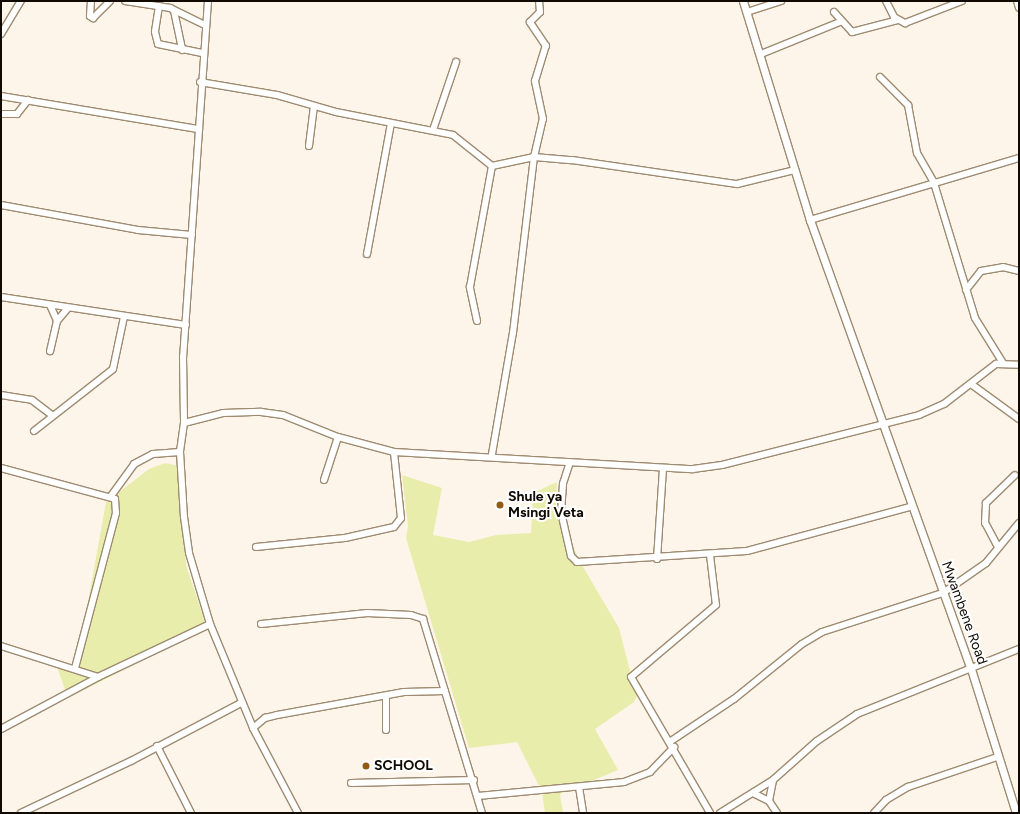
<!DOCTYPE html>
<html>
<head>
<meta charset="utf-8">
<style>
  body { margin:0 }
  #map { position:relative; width:1020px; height:814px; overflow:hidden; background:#fdf5e9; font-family:Figtree,sans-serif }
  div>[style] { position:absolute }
  .green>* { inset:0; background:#e9edac }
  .roads { filter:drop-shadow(1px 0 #9e8b71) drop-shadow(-1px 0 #9e8b71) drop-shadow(0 1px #9e8b71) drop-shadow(0 -1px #9e8b71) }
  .minor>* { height:6px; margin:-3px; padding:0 3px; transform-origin:3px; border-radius:3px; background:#fff }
  .tertiary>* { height:7px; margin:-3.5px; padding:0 3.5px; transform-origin:3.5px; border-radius:3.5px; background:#fff }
  .dots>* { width:11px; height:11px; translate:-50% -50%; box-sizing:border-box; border:2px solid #fff; border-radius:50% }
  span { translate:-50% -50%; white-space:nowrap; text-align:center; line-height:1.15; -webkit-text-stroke:4px #fff; paint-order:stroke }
  .poi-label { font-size:14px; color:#110a03; font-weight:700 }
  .left { translate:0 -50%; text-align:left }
  .street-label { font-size:14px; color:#110a03 }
  .frame { position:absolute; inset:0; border:2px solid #110a03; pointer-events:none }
</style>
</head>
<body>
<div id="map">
  <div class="green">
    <i style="clip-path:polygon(165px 463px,179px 466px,186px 565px,207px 628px,68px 698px,57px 667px,74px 674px,76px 669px,106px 502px,149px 469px)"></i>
    <i style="clip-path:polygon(402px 475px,442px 488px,433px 535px,469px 542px,496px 535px,531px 533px,533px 493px,557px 482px,556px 505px,579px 560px,619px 628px,630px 671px,642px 686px,634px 702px,595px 729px,618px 770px,560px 794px,563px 813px,545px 813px,542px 792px,517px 742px,469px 748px,406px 538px,408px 526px)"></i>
  </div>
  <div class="roads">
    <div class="minor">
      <i style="left:91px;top:1px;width:15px;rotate:94deg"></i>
      <i style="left:90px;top:16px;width:4px;rotate:34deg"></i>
      <i style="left:93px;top:18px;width:24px;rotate:-45deg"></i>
      <i style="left:125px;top:1px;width:46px;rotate:8.8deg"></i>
      <i style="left:170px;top:8px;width:39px;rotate:26deg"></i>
      <i style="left:208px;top:1px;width:357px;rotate:94deg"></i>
      <i style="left:183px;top:357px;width:66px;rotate:89.1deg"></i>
      <i style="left:184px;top:423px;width:29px;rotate:98deg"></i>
      <i style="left:180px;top:452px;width:65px;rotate:86.5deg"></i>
      <i style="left:184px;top:517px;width:36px;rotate:82deg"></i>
      <i style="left:189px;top:553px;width:74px;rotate:73.5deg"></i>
      <i style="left:210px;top:624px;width:113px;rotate:67.5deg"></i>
      <i style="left:253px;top:728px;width:96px;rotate:62.1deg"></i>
      <i style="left:886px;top:1px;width:18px;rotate:63deg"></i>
      <i style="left:894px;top:17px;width:13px;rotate:29deg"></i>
      <i style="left:905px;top:23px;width:61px;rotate:-21.1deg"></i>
      <i style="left:1017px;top:1px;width:7px;rotate:74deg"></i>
      <i style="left:159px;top:6px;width:26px;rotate:99deg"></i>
      <i style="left:155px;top:32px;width:12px;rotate:76deg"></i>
      <i style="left:158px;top:44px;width:45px;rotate:11.6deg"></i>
      <i style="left:174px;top:11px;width:40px;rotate:78deg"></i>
      <i style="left:747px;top:12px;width:36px;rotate:-18deg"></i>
      <i style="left:834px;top:12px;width:27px;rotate:48deg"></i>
      <i style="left:852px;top:32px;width:48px;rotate:-14.6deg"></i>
      <i style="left:1px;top:34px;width:39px;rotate:-59deg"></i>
      <i style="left:761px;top:54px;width:85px;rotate:-22.1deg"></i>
      <i style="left:880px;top:77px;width:40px;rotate:45deg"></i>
      <i style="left:908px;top:105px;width:49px;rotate:79.4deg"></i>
      <i style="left:917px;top:153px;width:34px;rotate:60deg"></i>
      <i style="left:934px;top:183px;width:141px;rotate:73.1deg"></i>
      <i style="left:975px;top:318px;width:53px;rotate:58.1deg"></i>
      <i style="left:200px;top:82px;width:78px;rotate:9.6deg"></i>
      <i style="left:277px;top:95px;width:61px;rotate:16.1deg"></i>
      <i style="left:336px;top:112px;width:119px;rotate:11.1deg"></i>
      <i style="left:453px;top:135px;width:50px;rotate:38.5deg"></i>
      <i style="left:492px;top:166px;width:43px;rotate:-12.1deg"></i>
      <i style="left:534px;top:157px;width:38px;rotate:5deg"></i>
      <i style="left:572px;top:160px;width:167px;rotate:8.3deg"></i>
      <i style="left:737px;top:184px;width:60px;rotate:-13.6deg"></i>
      <i style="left:1px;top:96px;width:201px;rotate:9.5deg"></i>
      <i style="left:1px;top:114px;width:16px"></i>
      <i style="left:17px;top:114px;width:18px;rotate:-52deg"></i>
      <i style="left:433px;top:130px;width:72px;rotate:-71.3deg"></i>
      <i style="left:309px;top:146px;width:40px;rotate:-82.9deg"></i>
      <i style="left:1px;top:205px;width:139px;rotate:10.3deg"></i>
      <i style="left:138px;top:230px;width:54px;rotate:5.3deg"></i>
      <i style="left:810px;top:220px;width:218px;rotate:-16.5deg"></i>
      <i style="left:367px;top:254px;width:133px;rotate:-79.6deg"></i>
      <i style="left:966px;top:290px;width:24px;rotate:-52deg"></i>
      <i style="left:981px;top:271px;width:22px;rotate:-10deg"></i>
      <i style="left:1003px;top:267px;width:16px;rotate:14deg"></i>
      <i style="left:1px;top:297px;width:187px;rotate:8.6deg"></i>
      <i style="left:50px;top:305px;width:17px;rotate:66deg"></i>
      <i style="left:57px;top:321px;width:31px;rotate:103deg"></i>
      <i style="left:57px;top:321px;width:17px;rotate:-50deg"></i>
      <i style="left:477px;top:321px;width:35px;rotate:-102deg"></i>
      <i style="left:470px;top:287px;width:123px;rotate:-79.7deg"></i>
      <i style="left:971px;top:384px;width:59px;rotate:36.1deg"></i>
      <i style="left:1px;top:395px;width:31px;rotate:9deg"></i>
      <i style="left:32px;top:400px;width:25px;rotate:37deg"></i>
      <i style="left:184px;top:423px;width:40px;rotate:-14.4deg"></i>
      <i style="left:223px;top:413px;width:38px;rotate:-2deg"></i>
      <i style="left:261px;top:412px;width:22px;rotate:8deg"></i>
      <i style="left:283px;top:415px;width:59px;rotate:21.8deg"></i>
      <i style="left:338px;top:437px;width:58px;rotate:15deg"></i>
      <i style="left:394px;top:452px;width:299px;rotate:3.3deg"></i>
      <i style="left:693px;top:469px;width:29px;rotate:-8deg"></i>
      <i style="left:722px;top:465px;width:203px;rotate:-14.2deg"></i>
      <i style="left:919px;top:415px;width:27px;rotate:-24deg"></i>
      <i style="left:944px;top:404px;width:66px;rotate:-37.6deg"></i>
      <i style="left:996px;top:364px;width:23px;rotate:2deg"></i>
      <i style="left:34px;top:431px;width:100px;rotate:-38.1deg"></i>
      <i style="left:113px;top:369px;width:53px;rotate:-78.1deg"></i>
      <i style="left:492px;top:454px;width:123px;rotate:-80.2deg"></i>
      <i style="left:513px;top:333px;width:177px;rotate:-83.2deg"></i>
      <i style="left:534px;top:157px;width:39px;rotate:-77deg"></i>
      <i style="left:543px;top:119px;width:39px;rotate:-102deg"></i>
      <i style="left:535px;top:81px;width:37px;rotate:-73deg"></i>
      <i style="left:546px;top:46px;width:29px;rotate:-124deg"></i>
      <i style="left:530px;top:22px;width:14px;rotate:-45deg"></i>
      <i style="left:540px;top:12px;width:11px;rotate:-95deg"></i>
      <i style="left:570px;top:462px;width:23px;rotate:108deg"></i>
      <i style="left:563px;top:484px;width:28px;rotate:94deg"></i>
      <i style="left:561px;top:512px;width:45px;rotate:77.2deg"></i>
      <i style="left:571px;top:556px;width:8px;rotate:45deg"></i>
      <i style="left:577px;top:562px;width:170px;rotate:-3.7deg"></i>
      <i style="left:747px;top:551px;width:169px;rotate:-15.1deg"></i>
      <i style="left:1px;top:468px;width:118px;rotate:15.2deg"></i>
      <i style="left:115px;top:499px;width:14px;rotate:86deg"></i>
      <i style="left:116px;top:513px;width:160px;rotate:104.8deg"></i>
      <i style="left:324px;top:480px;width:45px;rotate:-72deg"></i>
      <i style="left:111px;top:496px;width:39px;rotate:-54deg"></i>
      <i style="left:134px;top:464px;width:21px;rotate:-28deg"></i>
      <i style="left:153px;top:454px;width:27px;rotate:-4deg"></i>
      <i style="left:256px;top:547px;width:89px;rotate:-5.8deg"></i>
      <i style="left:345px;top:538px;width:50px;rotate:-12.7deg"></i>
      <i style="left:394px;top:527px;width:11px;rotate:-52deg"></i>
      <i style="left:401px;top:518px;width:66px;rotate:-96.1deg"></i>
      <i style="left:998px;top:547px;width:27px;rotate:-118deg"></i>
      <i style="left:985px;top:523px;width:20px;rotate:-87deg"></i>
      <i style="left:986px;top:503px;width:40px;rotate:-44deg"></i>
      <i style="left:710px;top:555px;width:50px;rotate:83.2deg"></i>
      <i style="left:716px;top:605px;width:111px;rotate:139.7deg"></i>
      <i style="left:631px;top:677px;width:157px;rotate:59.8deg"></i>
      <i style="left:657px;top:559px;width:91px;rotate:-86.2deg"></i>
      <i style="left:261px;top:624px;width:107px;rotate:-5.9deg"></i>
      <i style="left:367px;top:613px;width:44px;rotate:2.6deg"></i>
      <i style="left:411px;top:615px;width:13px;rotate:18deg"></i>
      <i style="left:423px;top:619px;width:203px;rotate:73.1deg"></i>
      <i style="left:1px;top:646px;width:102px;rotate:17.7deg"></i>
      <i style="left:253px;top:728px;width:16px;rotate:-40deg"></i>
      <i style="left:265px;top:718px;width:12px;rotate:-14deg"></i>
      <i style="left:277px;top:715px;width:129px;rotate:-10.3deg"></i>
      <i style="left:404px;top:692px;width:41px;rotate:-1.4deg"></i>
      <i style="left:1px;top:729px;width:110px;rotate:-28.2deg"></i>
      <i style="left:98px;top:677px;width:124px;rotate:-25.3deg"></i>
      <i style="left:386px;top:730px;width:34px;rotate:-90deg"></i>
      <i style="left:671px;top:741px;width:76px;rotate:-33.7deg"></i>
      <i style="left:734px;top:699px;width:87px;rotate:-39deg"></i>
      <i style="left:802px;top:644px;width:23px;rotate:-31deg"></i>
      <i style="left:822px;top:632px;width:127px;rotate:-17.9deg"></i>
      <i style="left:943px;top:593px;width:52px;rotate:-34.9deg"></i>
      <i style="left:986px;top:563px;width:52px;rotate:-50.5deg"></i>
      <i style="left:157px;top:746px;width:75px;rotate:63.1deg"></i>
      <i style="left:351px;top:783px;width:123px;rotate:-1.4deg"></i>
      <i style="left:579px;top:787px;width:26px;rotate:81deg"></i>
      <i style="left:753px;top:793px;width:18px;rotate:27deg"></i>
      <i style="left:769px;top:801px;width:14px;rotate:56deg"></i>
      <i style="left:478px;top:796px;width:147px;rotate:-5.5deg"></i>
      <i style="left:624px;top:782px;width:28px;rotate:-21deg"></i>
      <i style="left:650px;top:772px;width:35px;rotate:-46deg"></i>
      <i style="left:769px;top:801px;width:21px;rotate:-79deg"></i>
      <i style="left:21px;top:813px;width:122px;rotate:-25.3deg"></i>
      <i style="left:131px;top:761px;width:124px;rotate:-27.8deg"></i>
      <i style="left:720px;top:813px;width:62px;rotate:-31.9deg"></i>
      <i style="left:773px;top:780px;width:59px;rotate:-41.6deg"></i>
      <i style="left:817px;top:741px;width:48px;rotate:-34deg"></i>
      <i style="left:857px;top:714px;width:175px;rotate:-21.9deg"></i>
      <i style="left:874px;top:813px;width:18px;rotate:-47deg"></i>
      <i style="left:886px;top:800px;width:26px;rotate:-31deg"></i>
      <i style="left:908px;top:787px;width:94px;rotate:-18.6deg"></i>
    </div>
    <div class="tertiary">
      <i style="left:743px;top:1px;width:229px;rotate:73deg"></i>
      <i style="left:810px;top:220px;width:477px;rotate:70.3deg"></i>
      <i style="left:971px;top:669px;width:151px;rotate:72.6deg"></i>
    </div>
  </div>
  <div class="dots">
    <i style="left:500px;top:505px;background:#915b11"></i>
    <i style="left:366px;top:766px;background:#915b11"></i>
  </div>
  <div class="poi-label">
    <span class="left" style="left:508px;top:505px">Shule ya<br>Msingi Veta</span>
    <span class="left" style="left:374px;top:766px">SCHOOL</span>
  </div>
  <div class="street-label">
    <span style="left:964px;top:613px;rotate:70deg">Mwambene Road</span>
  </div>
  <div class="frame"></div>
</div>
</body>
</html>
